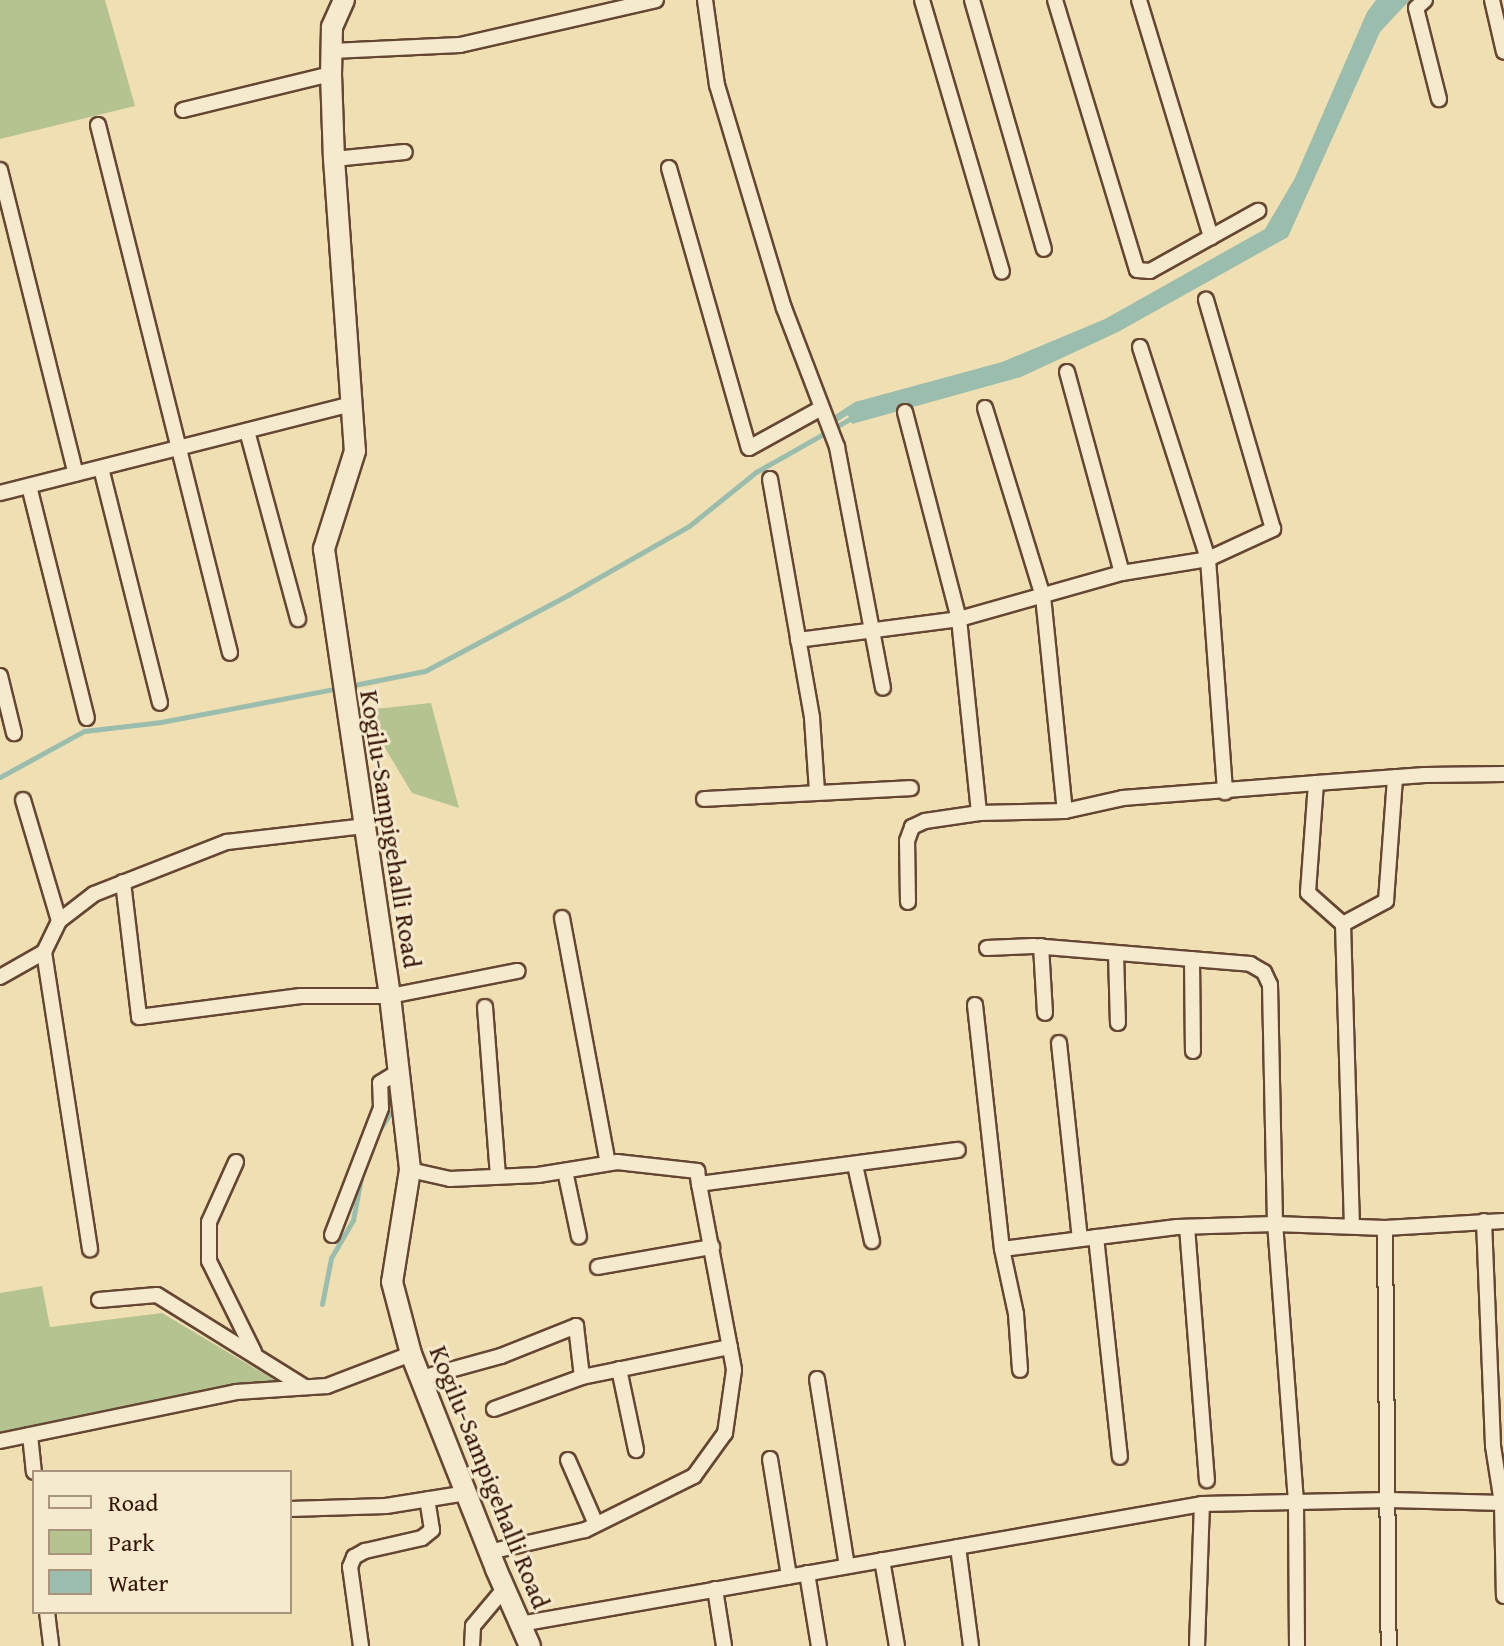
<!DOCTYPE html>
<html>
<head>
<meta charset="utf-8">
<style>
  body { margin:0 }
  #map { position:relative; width:1504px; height:1646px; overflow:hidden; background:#f1dfb4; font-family:"Gentium Book Plus",serif }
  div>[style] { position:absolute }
  .green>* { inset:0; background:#b5c391 }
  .water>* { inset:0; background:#9bbdad }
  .stream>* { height:5px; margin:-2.5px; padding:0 2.5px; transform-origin:2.5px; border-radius:2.5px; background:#9bbdad }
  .roads { filter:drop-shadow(2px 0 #644632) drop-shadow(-2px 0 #644632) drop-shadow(0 2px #644632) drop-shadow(0 -2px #644632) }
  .street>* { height:14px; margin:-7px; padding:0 7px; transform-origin:7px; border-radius:7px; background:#f6eace }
  .secondary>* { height:20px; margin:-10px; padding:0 10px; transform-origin:10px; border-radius:10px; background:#f6eace }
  span { translate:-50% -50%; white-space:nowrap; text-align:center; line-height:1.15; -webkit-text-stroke:6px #f6eace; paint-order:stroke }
  .street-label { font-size:26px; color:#351307 }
  .legend { position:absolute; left:32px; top:1470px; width:260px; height:144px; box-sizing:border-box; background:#f6eace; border:2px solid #a9947e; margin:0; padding:10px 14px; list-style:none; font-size:24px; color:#351307 }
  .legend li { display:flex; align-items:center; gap:16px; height:40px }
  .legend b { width:40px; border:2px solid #a9947e }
</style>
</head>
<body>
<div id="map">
  <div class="green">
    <i style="clip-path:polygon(0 0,105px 0,135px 106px,0 139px)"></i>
    <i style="clip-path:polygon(431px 703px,459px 808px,412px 793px,385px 748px,375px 709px)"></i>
    <i style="clip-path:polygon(42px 1286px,50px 1327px,162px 1313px,278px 1382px,0 1434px,0 1293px)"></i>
  </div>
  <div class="water">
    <i style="clip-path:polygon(1376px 0,1410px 0,1380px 32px,1288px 237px,1118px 332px,1021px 377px,852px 424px,848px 415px,835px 423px,832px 417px,855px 402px,1002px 362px,1105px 319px,1265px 229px,1295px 178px,1367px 12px)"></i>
  </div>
  <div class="stream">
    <i style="left:349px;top:686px;width:77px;rotate:-11.2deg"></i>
    <i style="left:425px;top:671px;width:162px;rotate:-28deg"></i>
    <i style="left:568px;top:595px;width:139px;rotate:-29.7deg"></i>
    <i style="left:689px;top:526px;width:86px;rotate:-38.9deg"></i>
    <i style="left:756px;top:472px;width:114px;rotate:-29.5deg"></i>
    <i style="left:0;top:777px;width:96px;rotate:-28.7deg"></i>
    <i style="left:84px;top:731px;width:78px;rotate:-6.7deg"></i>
    <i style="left:161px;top:722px;width:182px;rotate:-10.8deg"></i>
    <i style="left:371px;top:932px;width:106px;rotate:82.4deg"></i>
    <i style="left:376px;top:1135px;width:33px;rotate:-57deg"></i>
    <i style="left:322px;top:1304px;width:47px;rotate:-78.9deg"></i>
    <i style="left:331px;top:1258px;width:44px;rotate:-59.9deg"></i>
    <i style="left:353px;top:1220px;width:48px;rotate:-79.2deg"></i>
  </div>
  <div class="roads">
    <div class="street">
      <i style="left:705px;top:0;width:86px;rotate:82deg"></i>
      <i style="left:717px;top:85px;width:233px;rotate:73.3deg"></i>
      <i style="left:784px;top:308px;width:149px;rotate:69.1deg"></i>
      <i style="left:837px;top:447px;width:245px;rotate:79.2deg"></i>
      <i style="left:922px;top:0;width:283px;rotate:73.6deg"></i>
      <i style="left:972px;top:0;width:259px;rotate:73.9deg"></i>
      <i style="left:1055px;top:0;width:282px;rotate:73.1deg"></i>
      <i style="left:1137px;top:270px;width:13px;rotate:4deg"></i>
      <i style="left:1150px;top:271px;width:124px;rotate:-29.1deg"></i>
      <i style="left:1139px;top:0;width:248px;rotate:73.1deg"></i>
      <i style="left:1425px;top:0;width:12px;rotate:138deg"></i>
      <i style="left:1416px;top:8px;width:94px;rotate:75.8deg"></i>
      <i style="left:1492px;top:0;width:53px;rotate:77deg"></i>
      <i style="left:332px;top:51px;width:128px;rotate:-2.7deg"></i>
      <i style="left:460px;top:45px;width:201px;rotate:-12.9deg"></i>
      <i style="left:183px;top:110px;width:152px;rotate:-13.7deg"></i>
      <i style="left:98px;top:125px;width:544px;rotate:75.96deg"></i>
      <i style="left:334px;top:159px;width:71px;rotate:-5.6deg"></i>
      <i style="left:669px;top:168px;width:291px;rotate:74.1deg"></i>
      <i style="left:749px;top:448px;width:81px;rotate:-28.8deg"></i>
      <i style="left:0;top:170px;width:313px;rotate:76deg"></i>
      <i style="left:1140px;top:347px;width:223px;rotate:72.2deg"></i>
      <i style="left:1208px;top:559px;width:234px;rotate:85.8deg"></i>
      <i style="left:1067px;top:372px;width:208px;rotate:74.7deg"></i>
      <i style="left:985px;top:408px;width:197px;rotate:72.9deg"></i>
      <i style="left:1043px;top:596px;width:216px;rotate:84.2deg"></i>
      <i style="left:905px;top:412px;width:214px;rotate:75.4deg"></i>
      <i style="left:959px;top:619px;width:195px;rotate:84.1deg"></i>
      <i style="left:247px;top:431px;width:195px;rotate:74.8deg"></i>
      <i style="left:101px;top:468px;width:242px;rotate:75.9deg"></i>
      <i style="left:770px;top:479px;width:243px;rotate:80deg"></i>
      <i style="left:812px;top:718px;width:74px;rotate:86.1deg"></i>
      <i style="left:29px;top:486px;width:239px;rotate:76deg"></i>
      <i style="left:0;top:493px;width:364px;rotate:-14.2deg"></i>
      <i style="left:798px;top:640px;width:162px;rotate:-7.4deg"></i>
      <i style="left:959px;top:619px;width:169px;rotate:-15.8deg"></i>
      <i style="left:1122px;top:573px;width:87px;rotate:-9.2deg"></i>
      <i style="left:1208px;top:559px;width:72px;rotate:-24.8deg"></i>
      <i style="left:1273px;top:529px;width:239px;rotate:-106.3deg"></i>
      <i style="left:0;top:676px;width:59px;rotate:76.2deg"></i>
      <i style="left:1316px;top:783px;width:109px;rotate:-4.2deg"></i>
      <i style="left:1425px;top:775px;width:79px;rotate:-0.7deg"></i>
      <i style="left:704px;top:799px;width:207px;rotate:-3deg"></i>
      <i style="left:23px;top:800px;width:126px;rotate:73.4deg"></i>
      <i style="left:123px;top:882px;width:136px;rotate:83.2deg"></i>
      <i style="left:139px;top:1017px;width:163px;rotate:-7.4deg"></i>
      <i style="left:301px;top:996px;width:89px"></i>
      <i style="left:390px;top:996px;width:130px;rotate:-11.1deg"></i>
      <i style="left:908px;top:902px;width:61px;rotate:-90.9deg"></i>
      <i style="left:907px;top:841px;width:15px;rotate:-70deg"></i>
      <i style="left:912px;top:827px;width:14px;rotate:-25deg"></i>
      <i style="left:925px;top:821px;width:55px;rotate:-8.4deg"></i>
      <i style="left:979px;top:813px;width:86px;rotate:-1.3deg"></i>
      <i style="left:1065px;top:811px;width:59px;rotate:-12.6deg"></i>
      <i style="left:1123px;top:798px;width:194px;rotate:-4.4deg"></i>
      <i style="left:1316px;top:783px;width:110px;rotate:94.2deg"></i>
      <i style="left:1308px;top:893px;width:47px;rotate:41.5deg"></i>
      <i style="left:1343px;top:924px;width:302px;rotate:88.3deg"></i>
      <i style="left:562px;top:918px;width:249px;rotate:79.4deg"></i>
      <i style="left:1343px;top:924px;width:49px;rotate:-28.1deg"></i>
      <i style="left:1386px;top:901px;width:124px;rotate:-85.8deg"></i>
      <i style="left:1041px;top:946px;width:67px;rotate:86.6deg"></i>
      <i style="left:987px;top:948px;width:46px;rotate:-2.5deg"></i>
      <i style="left:1033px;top:946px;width:218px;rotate:4.7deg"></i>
      <i style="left:1250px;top:964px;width:16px;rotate:30deg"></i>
      <i style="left:1264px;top:972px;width:14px;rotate:65deg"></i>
      <i style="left:1270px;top:985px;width:239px;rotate:88.8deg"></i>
      <i style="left:1275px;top:1224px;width:98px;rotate:178.2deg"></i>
      <i style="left:1177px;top:1227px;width:176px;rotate:172.8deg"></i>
      <i style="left:44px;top:952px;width:301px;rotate:81.2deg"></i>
      <i style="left:1116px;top:953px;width:70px;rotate:88.4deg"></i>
      <i style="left:1192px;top:959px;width:92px;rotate:89.4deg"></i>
      <i style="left:0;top:977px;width:51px;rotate:-29.6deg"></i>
      <i style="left:44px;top:952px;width:34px;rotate:-64deg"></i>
      <i style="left:59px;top:921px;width:44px;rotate:-37.6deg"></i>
      <i style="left:94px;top:894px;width:143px;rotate:-21.4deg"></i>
      <i style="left:227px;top:842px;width:140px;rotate:-6.6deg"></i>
      <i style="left:975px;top:1005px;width:245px;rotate:83.7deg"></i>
      <i style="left:1002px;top:1249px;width:66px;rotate:77.8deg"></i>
      <i style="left:1016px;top:1314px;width:56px;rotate:85.9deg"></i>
      <i style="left:485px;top:1007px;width:170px;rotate:85.6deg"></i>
      <i style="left:1059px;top:1043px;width:197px;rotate:83.9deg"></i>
      <i style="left:236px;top:1162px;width:66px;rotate:114.2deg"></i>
      <i style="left:209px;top:1222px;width:39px;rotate:90deg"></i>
      <i style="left:209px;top:1261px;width:102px;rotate:63.7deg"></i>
      <i style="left:855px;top:1165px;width:78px;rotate:77.4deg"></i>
      <i style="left:410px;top:1170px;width:41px;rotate:12.7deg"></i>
      <i style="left:450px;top:1179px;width:88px;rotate:-2.6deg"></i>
      <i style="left:538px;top:1175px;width:80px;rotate:-9.3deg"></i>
      <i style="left:617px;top:1162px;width:81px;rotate:6.4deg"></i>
      <i style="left:697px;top:1171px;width:13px;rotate:81deg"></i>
      <i style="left:699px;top:1184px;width:189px;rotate:79.3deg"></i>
      <i style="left:734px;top:1370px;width:64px;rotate:98.1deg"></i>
      <i style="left:725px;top:1433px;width:53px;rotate:125.8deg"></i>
      <i style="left:694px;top:1476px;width:122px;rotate:153.6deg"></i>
      <i style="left:585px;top:1530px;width:98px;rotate:167.1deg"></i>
      <i style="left:565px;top:1171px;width:67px;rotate:78deg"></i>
      <i style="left:699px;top:1184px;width:261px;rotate:-7.5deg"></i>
      <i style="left:1484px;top:1221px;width:225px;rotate:87.7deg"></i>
      <i style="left:1493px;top:1446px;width:58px;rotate:81deg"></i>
      <i style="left:1502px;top:1503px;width:93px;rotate:88.8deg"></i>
      <i style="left:1187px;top:1227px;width:254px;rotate:85.5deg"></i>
      <i style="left:1385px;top:1228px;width:418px;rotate:89.5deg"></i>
      <i style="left:332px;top:1235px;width:136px;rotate:-68.9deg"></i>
      <i style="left:381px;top:1108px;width:25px;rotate:-92deg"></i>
      <i style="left:380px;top:1083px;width:22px;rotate:-32deg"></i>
      <i style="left:1096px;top:1237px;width:221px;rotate:83.8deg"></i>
      <i style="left:598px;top:1267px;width:116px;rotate:-10deg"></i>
      <i style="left:99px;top:1300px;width:58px;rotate:-4.9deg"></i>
      <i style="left:157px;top:1295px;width:174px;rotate:31.9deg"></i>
      <i style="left:619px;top:1369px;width:83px;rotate:78.1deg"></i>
      <i style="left:421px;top:1378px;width:83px;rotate:-15.4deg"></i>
      <i style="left:501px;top:1356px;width:81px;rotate:-21.8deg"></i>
      <i style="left:576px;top:1326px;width:51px;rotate:83.3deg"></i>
      <i style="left:582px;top:1377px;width:151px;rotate:-11.5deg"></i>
      <i style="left:817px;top:1379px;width:189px;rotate:80.9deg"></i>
      <i style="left:494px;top:1409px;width:94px;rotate:-20deg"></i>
      <i style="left:30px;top:1435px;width:37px;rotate:84deg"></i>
      <i style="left:0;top:1441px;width:241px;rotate:-11.7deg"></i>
      <i style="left:236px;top:1392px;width:91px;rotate:-3.8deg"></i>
      <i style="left:327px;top:1386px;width:90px;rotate:-20.9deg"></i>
      <i style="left:770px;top:1459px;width:119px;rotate:80.8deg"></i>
      <i style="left:568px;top:1460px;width:70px;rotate:66.4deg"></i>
      <i style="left:290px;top:1509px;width:96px;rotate:-1.8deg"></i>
      <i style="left:386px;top:1506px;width:81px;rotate:-9.2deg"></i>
      <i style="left:958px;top:1547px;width:100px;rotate:82.5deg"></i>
      <i style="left:882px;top:1560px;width:87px;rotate:80.1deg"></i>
      <i style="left:807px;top:1573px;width:74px;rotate:80.7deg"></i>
      <i style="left:715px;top:1589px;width:58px;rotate:81deg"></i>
      <i style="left:47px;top:1612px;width:34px;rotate:83deg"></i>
      <i style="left:520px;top:1624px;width:692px;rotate:-9.98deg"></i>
      <i style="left:1202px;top:1504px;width:187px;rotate:-1.2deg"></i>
      <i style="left:1389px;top:1500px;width:115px;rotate:1.5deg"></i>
      <i style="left:361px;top:1646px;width:80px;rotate:-97.9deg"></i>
      <i style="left:350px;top:1567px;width:11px;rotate:-68deg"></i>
      <i style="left:354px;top:1557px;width:13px;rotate:-29deg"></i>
      <i style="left:365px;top:1551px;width:58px;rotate:-12.8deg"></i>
      <i style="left:422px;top:1538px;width:13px;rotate:-39deg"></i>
      <i style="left:432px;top:1530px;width:31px;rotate:-99deg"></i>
      <i style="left:472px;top:1646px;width:20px;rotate:-87deg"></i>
      <i style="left:473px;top:1626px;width:48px;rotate:-50deg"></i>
      <i style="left:1197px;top:1646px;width:142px;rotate:-88deg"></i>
      <i style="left:1297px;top:1646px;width:144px;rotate:-90.4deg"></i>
      <i style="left:1296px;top:1502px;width:279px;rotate:-94.3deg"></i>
      <i style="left:1275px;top:1224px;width:110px;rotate:2.1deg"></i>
      <i style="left:1385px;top:1228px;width:119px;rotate:-3.4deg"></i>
    </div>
    <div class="secondary">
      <i style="left:344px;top:0;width:30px;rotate:114deg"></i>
      <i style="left:332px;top:27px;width:47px;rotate:91.2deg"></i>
      <i style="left:331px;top:74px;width:85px;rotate:88deg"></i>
      <i style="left:334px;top:159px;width:293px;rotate:85.9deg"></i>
      <i style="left:355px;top:451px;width:103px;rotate:107.6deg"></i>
      <i style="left:324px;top:549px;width:452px;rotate:81.6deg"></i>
      <i style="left:390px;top:996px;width:175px;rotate:83.4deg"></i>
      <i style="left:410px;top:1170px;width:113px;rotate:99.1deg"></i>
      <i style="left:392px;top:1282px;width:74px;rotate:75.2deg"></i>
      <i style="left:411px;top:1354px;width:231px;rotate:68.4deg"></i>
      <i style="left:496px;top:1569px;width:84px;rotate:66.2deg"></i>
    </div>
  </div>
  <div class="street-label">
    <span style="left:391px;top:829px;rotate:81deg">Kogilu-Sampigehalli Road</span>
    <span style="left:490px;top:1477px;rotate:68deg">Kogilu-Sampigehalli Road</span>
  </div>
  <ul class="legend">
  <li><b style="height:10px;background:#f6eace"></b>Road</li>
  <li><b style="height:22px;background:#b5c391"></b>Park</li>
  <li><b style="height:22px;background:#9bbdad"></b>Water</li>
  </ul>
</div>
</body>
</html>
